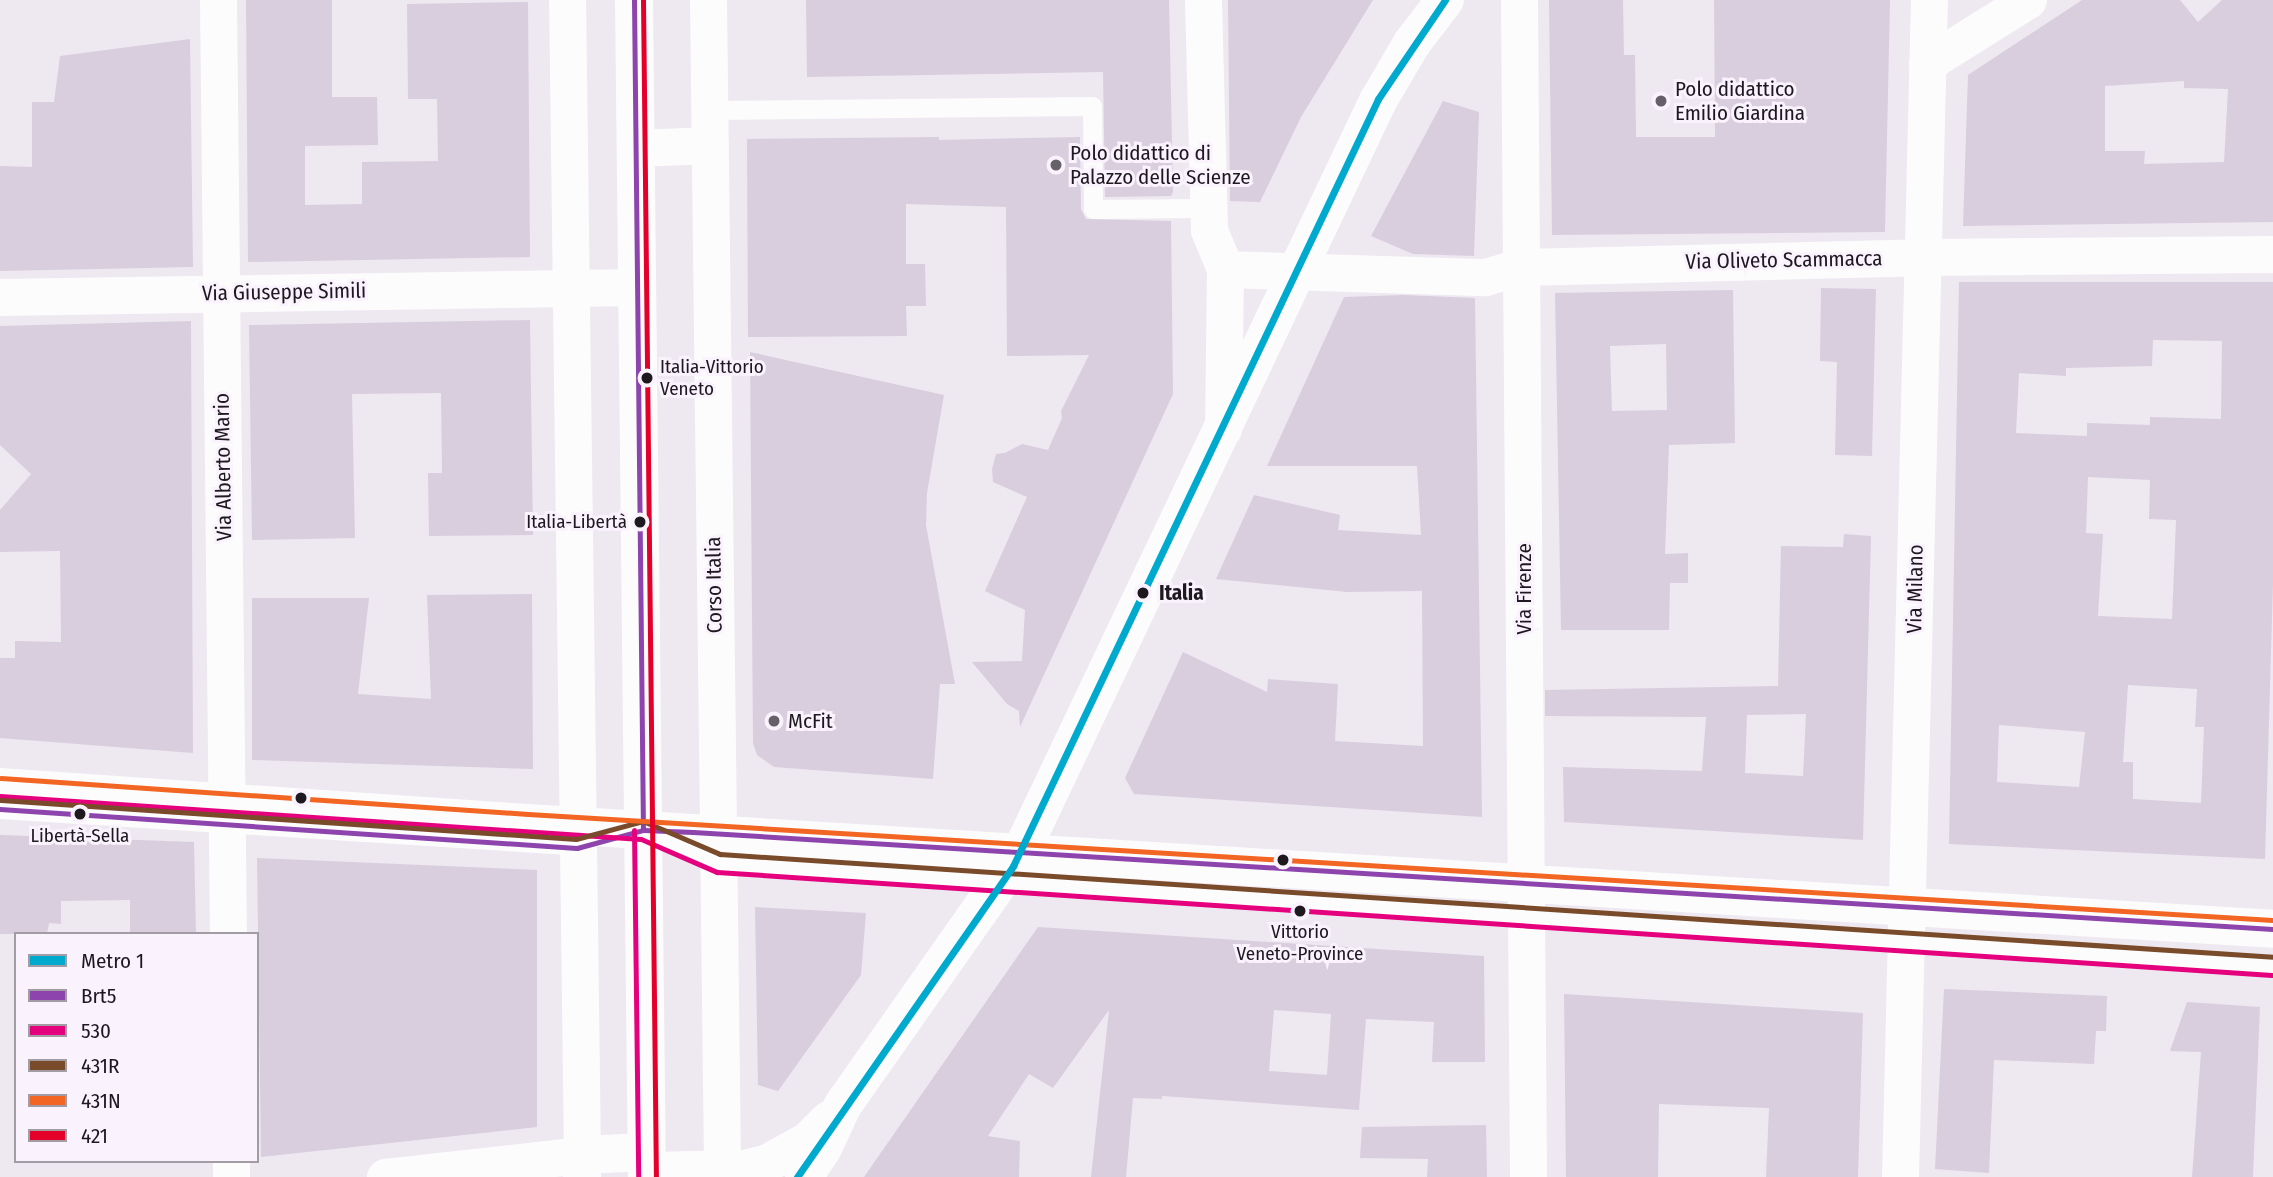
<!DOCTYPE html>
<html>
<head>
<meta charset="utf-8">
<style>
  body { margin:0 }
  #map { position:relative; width:2273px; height:1177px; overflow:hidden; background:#eee8f1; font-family:"Fira Sans Condensed",sans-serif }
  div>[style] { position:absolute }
  .building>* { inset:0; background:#d9cedd }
  .service>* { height:19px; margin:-9.5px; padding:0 9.5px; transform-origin:9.5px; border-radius:9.5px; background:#fcfcfd }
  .minor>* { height:37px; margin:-18.5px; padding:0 18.5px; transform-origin:18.5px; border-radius:18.5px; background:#fcfcfd }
  .secondary>* { height:38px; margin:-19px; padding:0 19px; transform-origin:19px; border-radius:19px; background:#fcfcfd }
  .primary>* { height:38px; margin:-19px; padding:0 19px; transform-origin:19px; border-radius:19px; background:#fcfcfd }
  .bus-1>* { height:5px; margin:-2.5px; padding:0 2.5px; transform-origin:2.5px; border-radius:2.5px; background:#8e44ad }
  .bus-2>* { height:5px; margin:-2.5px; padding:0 2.5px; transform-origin:2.5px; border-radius:2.5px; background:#e5007d }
  .bus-3>* { height:5px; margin:-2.5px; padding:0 2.5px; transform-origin:2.5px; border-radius:2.5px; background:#7a4b2a }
  .bus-4>* { height:5px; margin:-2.5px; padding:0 2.5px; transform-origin:2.5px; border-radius:2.5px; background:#f26522 }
  .bus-5>* { height:5px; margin:-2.5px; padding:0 2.5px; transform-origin:2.5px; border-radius:2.5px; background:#e4002b }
  .metro-1>* { height:7px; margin:-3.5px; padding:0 3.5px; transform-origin:3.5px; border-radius:3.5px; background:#00a9ce }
  .dots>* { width:19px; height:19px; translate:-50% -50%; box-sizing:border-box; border:4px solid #faf3fd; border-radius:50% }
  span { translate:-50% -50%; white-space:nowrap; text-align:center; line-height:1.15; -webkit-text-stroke:6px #faf3fd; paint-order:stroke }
  .bus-label { font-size:19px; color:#1d191e }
  .left { translate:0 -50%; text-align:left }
  .right { translate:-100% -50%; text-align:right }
  .poi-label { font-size:21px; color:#1d191e }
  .street-label { font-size:21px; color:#1d191e }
  .stop-label { font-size:21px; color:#1d191e; font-weight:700 }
  .legend { position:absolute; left:14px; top:932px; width:245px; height:231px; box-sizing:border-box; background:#faf3fd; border:2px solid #a29ca4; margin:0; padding:9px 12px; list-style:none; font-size:21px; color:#1d191e }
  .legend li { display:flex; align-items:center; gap:14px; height:35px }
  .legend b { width:35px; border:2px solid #a29ca4 }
</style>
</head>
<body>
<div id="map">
  <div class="building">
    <i style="clip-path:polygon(246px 0,332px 0,332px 97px,377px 97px,378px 145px,305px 146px,305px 205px,362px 204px,362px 162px,438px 161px,437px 99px,408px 99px,407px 4px,528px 2px,530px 257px,248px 262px)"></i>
    <i style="clip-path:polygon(806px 0,1169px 0,1173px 192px,1171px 196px,1105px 197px,1103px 72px,807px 77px)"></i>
    <i style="clip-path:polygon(1228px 0,1373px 0,1301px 117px,1260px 202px,1230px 201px)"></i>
    <i style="clip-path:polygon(1549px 0,1623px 0,1624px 55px,1635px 55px,1636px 137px,1715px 137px,1714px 0,1890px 0,1885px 232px,1552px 235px)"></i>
    <i style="clip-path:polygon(evenodd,2082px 0,2180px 0,2198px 22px,2222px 0,2273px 0,2273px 222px,1963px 226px,1968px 75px,2082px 0,2184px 81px,2184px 88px,2228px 89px,2224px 162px,2144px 164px,2145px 151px,2105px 151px,2105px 86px,2184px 81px)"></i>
    <i style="clip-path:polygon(190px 39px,193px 267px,0 271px,0 166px,32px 167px,32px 102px,54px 102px,60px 56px)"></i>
    <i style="clip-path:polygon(1443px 101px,1479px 112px,1474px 256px,1413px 254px,1371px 236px)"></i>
    <i style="clip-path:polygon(939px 137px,939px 140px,1080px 137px,1081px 209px,1086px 219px,1171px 221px,1173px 394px,1020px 727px,1019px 711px,1007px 704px,972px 662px,1022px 661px,1025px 610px,985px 591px,1027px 497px,993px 482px,992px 469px,996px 454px,1005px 453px,1022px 444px,1048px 450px,1062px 418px,1061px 411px,1089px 355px,1007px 356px,1006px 207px,906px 204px,906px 264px,925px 264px,926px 306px,906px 306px,907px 336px,748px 337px,747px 139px)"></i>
    <i style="clip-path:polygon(evenodd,1959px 282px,2273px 282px,2273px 584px,2265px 859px,1949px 844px,1959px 282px,2153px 340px,2222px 341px,2221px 419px,2150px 417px,2150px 425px,2087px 423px,2087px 436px,2016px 433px,2019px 373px,2066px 376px,2066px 368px,2152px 366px,2153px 340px,1959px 282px,2088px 477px,2150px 480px,2149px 519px,2176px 520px,2172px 619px,2098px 616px,2103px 534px,2086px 533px,2088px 477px,1959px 282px,2128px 685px,2197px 689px,2195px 727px,2204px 727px,2201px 803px,2133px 799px,2133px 762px,2123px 762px,2128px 685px,1959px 282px,1999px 725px,2085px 732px,2079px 787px,1997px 782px,1999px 725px)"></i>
    <i style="clip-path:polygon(1821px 288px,1876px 289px,1872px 456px,1835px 455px,1837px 362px,1820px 361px)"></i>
    <i style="clip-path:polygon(evenodd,1733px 290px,1735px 443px,1669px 445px,1665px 554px,1688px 553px,1688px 583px,1670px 583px,1669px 630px,1561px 630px,1555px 293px,1733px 290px,1666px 344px,1667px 410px,1612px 411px,1610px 346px,1666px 344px)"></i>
    <i style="clip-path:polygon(1403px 295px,1475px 298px,1482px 817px,1134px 794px,1125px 778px,1183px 652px,1267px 692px,1268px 679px,1338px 684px,1335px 741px,1423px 746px,1422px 591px,1347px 592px,1216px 579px,1254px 495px,1340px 515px,1338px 530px,1421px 535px,1417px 466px,1267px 466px,1344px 297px)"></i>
    <i style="clip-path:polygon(530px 320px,533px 535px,429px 536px,428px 473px,442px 473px,441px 393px,352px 394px,355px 538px,252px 540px,249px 325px)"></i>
    <i style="clip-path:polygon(191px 321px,193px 753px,0 738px,0 658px,15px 658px,15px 641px,61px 642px,60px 551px,0 552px,0 510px,31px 474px,0 445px,0 326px)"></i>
    <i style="clip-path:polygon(750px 352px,944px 395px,927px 493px,926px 525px,955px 684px,940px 684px,933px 779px,774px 767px,757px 755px,753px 743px)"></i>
    <i style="clip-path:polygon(evenodd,1844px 534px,1871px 536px,1863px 840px,1564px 822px,1563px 767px,1702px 771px,1706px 717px,1545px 716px,1545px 690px,1778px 686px,1781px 546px,1843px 547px,1844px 534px,1806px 714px,1803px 776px,1745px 773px,1747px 715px,1806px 714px)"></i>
    <i style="clip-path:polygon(532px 594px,533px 769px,252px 760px,252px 598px,369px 598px,358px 694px,431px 699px,427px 595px)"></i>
    <i style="clip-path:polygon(0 835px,194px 842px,196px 934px,130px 934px,130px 900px,61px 901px,61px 924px,49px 923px,47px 934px,0 934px)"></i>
    <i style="clip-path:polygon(257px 858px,537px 870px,537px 1127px,261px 1157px)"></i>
    <i style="clip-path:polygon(755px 907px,866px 913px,861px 975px,778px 1091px,758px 1085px)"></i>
    <i style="clip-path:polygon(evenodd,1038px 927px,1484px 956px,1485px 1062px,1432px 1062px,1434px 1022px,1366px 1019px,1359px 1110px,1162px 1096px,1162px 1099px,1133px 1098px,1126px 1177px,1091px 1177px,1109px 1010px,1053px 1088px,1029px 1074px,988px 1136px,1020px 1141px,1019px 1177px,864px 1177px,1038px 927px,1274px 1010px,1331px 1014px,1327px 1075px,1269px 1071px,1274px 1010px)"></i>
    <i style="clip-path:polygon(1944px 989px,2107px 996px,2106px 1031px,2096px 1031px,2094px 1064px,1994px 1060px,1989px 1173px,1935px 1169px)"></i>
    <i style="clip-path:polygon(1564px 994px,1863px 1013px,1858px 1177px,1766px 1177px,1769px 1108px,1659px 1104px,1658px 1177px,1566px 1177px)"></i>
    <i style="clip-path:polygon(2187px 1002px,2260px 1007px,2253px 1177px,2192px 1177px,2201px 1052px,2170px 1051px)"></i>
    <i style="clip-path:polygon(1486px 1125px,1487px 1177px,1427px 1177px,1428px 1159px,1360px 1158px,1362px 1127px)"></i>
  </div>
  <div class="service">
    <i style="left:709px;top:110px;width:383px;rotate:-0.6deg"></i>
    <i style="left:1092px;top:106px;width:103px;rotate:89.4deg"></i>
    <i style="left:1093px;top:209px;width:115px;rotate:-0.5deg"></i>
    <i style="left:0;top:809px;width:585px;rotate:3.63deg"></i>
    <i style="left:672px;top:843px;width:50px;rotate:23.5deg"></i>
    <i style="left:718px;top:863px;width:1558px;rotate:3.79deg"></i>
  </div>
  <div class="minor">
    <i style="left:218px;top:0;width:934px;rotate:89.39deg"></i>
    <i style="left:708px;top:0;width:1169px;rotate:89.31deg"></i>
    <i style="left:1203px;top:0;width:230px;rotate:88.5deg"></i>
    <i style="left:1209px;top:230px;width:42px;rotate:67.7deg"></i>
    <i style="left:1225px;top:269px;width:160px;rotate:90.7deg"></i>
    <i style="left:1519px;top:0;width:1177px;rotate:89.56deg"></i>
    <i style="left:1927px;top:63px;width:119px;rotate:-32deg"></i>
    <i style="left:636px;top:148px;width:74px;rotate:-2.3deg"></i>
    <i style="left:1225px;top:269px;width:260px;rotate:1.8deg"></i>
    <i style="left:1485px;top:277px;width:37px;rotate:-16deg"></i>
    <i style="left:1521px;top:267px;width:401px;rotate:-1.4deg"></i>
    <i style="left:1922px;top:257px;width:351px;rotate:-0.5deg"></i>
    <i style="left:0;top:297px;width:637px;rotate:-0.9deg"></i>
    <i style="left:231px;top:1161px;width:16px;rotate:90deg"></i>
    <i style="left:385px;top:1177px;width:198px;rotate:-6.4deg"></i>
    <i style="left:582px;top:1155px;width:1155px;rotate:-90.74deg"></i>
    <i style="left:1900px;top:1177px;width:1177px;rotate:-88.59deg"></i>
  </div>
  <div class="secondary">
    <i style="left:647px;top:1171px;width:97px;rotate:-1.2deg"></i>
    <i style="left:744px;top:1169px;width:23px;rotate:-13deg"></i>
    <i style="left:766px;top:1164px;width:48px;rotate:-28.7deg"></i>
    <i style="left:808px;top:1141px;width:30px;rotate:-45deg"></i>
    <i style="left:582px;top:1177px;width:22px;rotate:-90deg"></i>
    <i style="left:582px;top:1155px;width:64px;rotate:-2.7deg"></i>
    <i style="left:804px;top:1177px;width:35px;rotate:-57deg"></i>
    <i style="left:823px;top:1148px;width:47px;rotate:-65.1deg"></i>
    <i style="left:843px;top:1105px;width:309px;rotate:-54.9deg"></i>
    <i style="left:1021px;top:852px;width:832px;rotate:-64.58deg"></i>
    <i style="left:1378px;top:101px;width:67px;rotate:-59.6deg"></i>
    <i style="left:1412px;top:43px;width:54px;rotate:-52.5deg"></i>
  </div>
  <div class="primary">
    <i style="left:634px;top:0;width:1177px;rotate:89.37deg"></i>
    <i style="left:0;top:787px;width:528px;rotate:3.91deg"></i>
    <i style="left:527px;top:823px;width:1749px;rotate:3.47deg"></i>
  </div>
  <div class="bus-1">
    <i style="left:634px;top:0;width:830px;rotate:89.38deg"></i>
    <i style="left:0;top:809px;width:578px;rotate:3.87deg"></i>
    <i style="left:577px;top:848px;width:68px;rotate:-15.3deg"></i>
    <i style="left:643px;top:830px;width:50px;rotate:2.3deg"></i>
    <i style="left:693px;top:832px;width:1583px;rotate:3.51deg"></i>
  </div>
  <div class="bus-2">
    <i style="left:0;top:796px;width:642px;rotate:3.84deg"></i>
    <i style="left:641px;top:839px;width:83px;rotate:23.5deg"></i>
    <i style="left:717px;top:872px;width:1558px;rotate:3.79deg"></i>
    <i style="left:634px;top:830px;width:347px;rotate:89.3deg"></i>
  </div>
  <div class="bus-3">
    <i style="left:1px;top:800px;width:576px;rotate:3.88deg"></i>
    <i style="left:576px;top:839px;width:69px;rotate:-15deg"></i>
    <i style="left:643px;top:821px;width:84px;rotate:23.2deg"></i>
    <i style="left:720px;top:854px;width:1556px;rotate:3.79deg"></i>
  </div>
  <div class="bus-4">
    <i style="left:1px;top:778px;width:528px;rotate:3.91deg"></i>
    <i style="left:528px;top:814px;width:1748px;rotate:3.48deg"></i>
  </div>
  <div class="bus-5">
    <i style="left:643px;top:0;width:1177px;rotate:89.37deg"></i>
  </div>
  <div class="metro-1">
    <i style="left:797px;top:1177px;width:379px;rotate:-55.2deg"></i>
    <i style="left:1013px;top:866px;width:849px;rotate:-64.55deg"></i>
    <i style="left:1378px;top:99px;width:120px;rotate:-55.9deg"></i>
  </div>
  <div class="dots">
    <i style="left:1661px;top:101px;background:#666168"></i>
    <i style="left:1056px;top:165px;background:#666168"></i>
    <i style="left:647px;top:378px;background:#1d191e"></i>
    <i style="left:640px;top:522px;background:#1d191e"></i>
    <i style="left:1143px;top:593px;background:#1d191e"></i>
    <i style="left:774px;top:721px;background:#666168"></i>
    <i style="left:301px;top:798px;background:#1d191e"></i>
    <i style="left:80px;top:814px;background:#1d191e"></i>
    <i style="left:1283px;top:860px;background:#1d191e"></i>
    <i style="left:1300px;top:911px;background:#1d191e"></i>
  </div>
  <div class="bus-label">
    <span class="left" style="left:660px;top:378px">Italia-Vittorio<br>Veneto</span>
    <span class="right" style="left:627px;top:522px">Italia-Libertà</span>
    <span style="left:80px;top:836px">Libertà-Sella</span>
    <span style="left:1300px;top:943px">Vittorio<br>Veneto-Province</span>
  </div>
  <div class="poi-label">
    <span class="left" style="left:1675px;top:101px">Polo didattico<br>Emilio Giardina</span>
    <span class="left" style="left:1070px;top:165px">Polo didattico di<br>Palazzo delle Scienze</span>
    <span class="left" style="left:788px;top:721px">McFit</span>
  </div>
  <div class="street-label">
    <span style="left:1784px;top:260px;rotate:-1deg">Via Oliveto Scammacca</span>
    <span style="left:284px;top:292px;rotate:-1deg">Via Giuseppe Simili</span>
    <span style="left:223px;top:467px;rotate:-91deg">Via Alberto Mario</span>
    <span style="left:714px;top:585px;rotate:-91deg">Corso Italia</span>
    <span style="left:1524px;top:589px;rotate:-90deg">Via Firenze</span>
    <span style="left:1915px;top:589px;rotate:-89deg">Via Milano</span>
  </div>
  <div class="stop-label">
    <span class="left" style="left:1159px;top:593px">Italia</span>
  </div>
  <ul class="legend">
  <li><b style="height:9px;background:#00a9ce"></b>Metro 1</li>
  <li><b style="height:9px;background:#8e44ad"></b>Brt5</li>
  <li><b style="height:9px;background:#e5007d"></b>530</li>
  <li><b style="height:9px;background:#7a4b2a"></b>431R</li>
  <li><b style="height:9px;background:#f26522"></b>431N</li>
  <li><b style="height:9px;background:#e4002b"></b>421</li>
  </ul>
</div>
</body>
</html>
